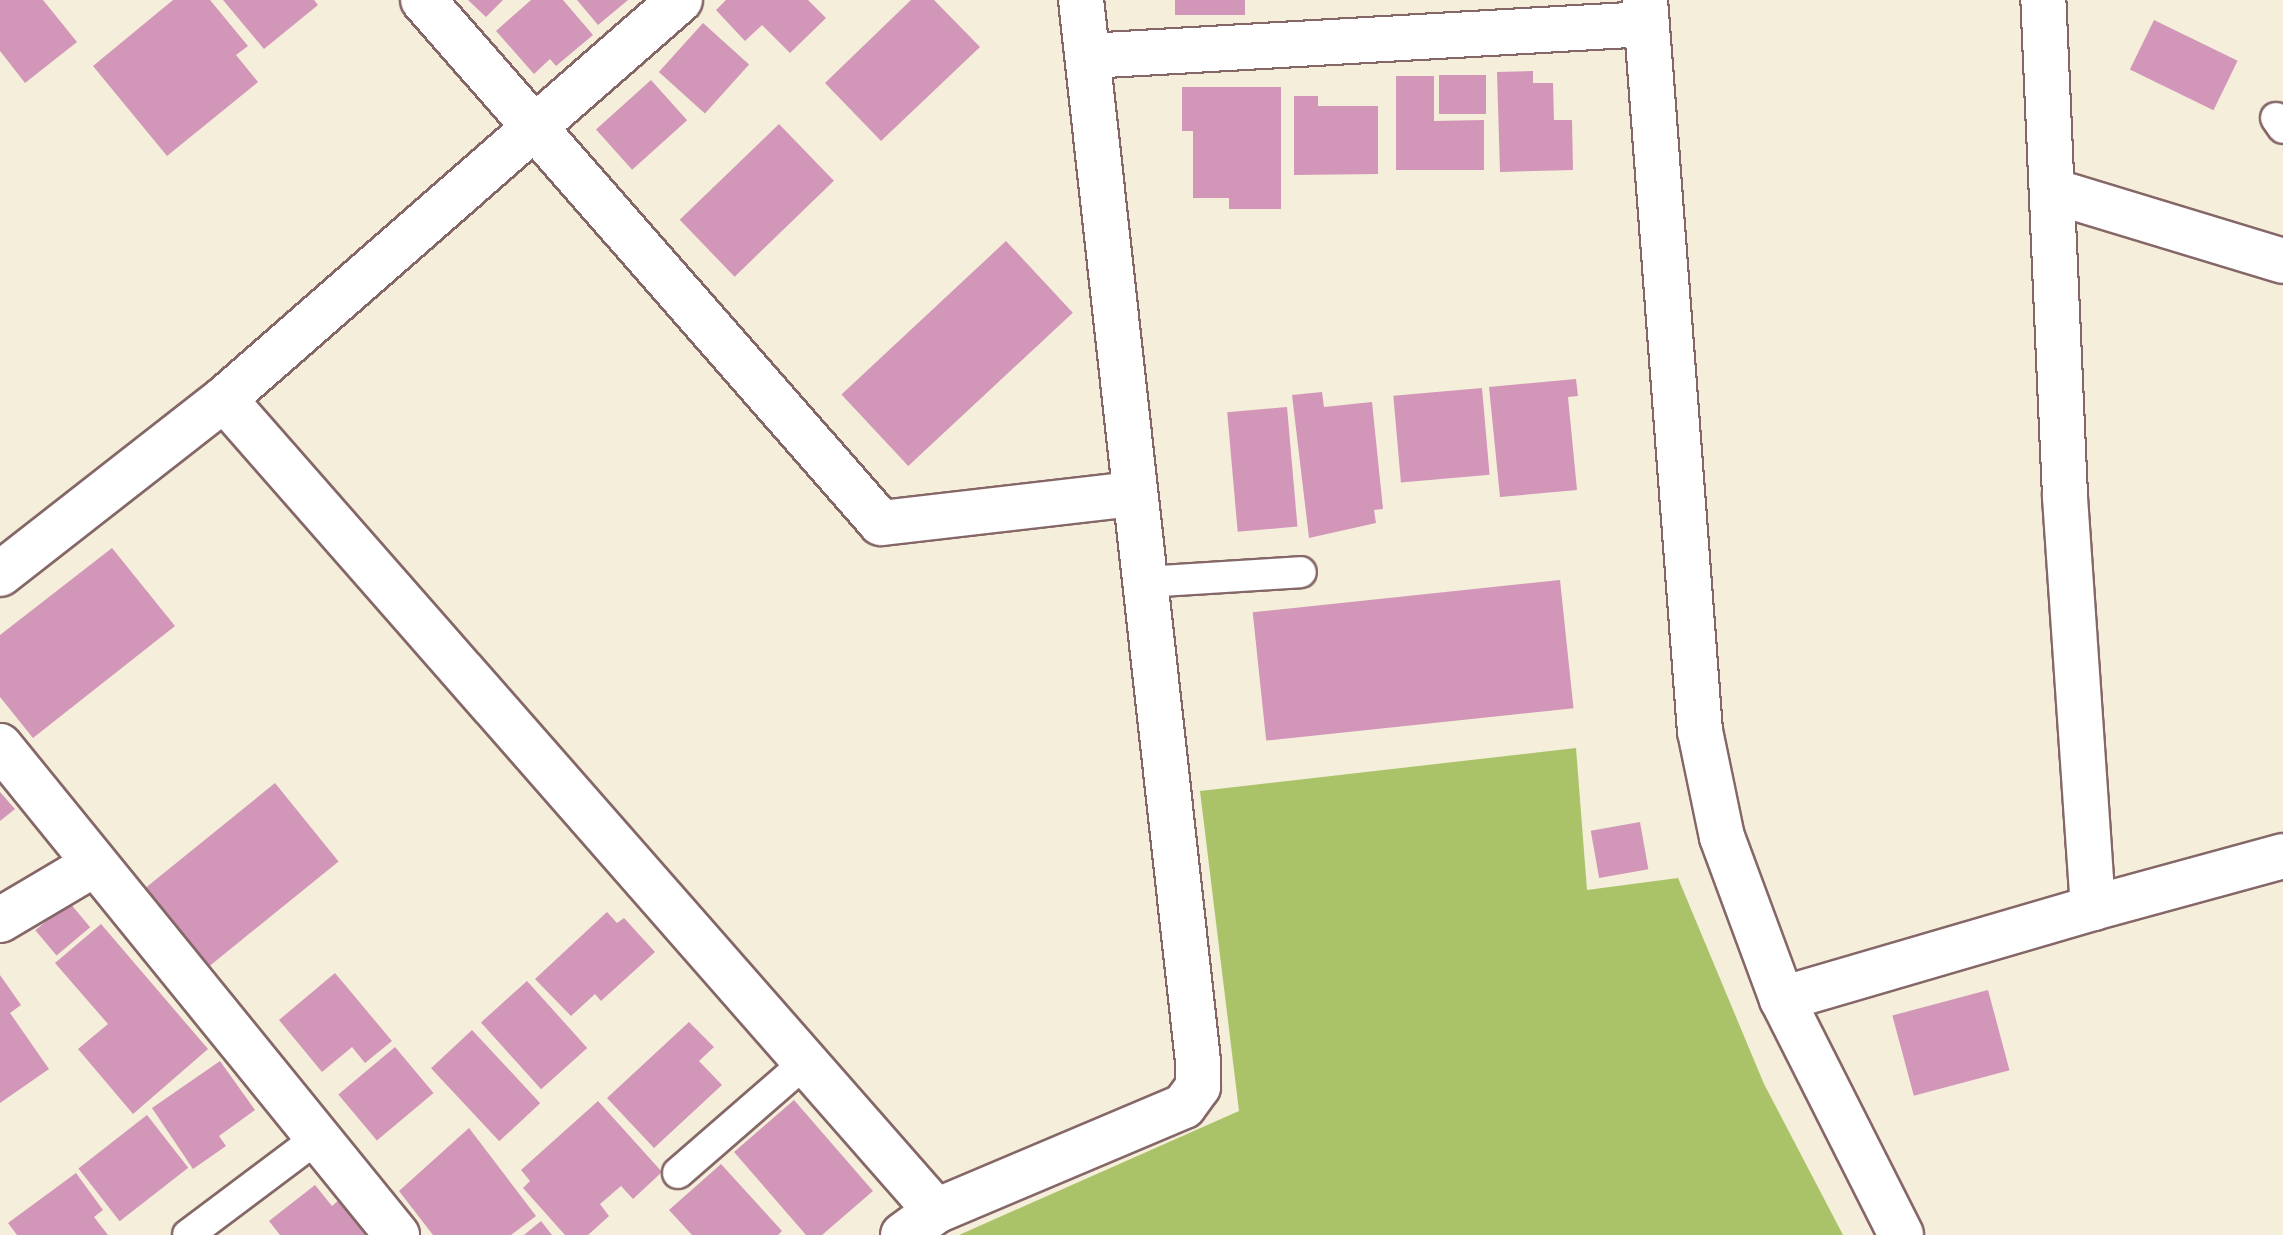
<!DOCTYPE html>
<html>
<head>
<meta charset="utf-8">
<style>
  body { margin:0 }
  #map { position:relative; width:2283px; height:1235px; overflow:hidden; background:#f4eeda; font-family:"Patrick Hand",sans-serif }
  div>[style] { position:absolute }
  .green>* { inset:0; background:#aac368 }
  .building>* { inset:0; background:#d297b8; transform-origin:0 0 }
  .roads { filter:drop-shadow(2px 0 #866768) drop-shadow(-2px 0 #866768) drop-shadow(0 2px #866768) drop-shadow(0 -2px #866768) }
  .lane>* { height:30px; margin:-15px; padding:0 15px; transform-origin:15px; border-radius:15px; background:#fff }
  .street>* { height:44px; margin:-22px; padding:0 22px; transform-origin:22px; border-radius:22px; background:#fff }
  span { translate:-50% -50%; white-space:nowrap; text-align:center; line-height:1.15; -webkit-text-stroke:6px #fdfcf7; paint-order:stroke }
</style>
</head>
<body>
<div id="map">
  <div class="green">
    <i style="clip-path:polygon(1576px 748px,1587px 890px,1678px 878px,1764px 1084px,1843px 1235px,959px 1235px,1239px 1111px,1200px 791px)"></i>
  </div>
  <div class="building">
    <i style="clip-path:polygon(0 0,43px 0,77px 42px,25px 83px,0 51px)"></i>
    <i style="clip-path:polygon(173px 0,210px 0,248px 46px,236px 55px,258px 82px,167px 156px,93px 66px)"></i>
    <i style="clip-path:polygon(223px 0,314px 0,318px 5px,264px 49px)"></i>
    <i style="clip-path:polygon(468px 0,503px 0,486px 17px)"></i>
    <i style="clip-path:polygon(531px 0,563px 0,593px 35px,556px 66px,550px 59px,534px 74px,496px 31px)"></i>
    <i style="clip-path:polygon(577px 0,628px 0,598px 25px)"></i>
    <i style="clip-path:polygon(726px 0,808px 0,826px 18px,790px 53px,762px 25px,745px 41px,716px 10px)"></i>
    <i style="clip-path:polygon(911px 0,934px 0,980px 47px,881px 141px,825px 83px)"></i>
    <i style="left:1175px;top:0;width:70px;height:15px"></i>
    <i style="left:2154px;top:20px;width:93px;height:55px;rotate:26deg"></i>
    <i style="left:703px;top:23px;width:62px;height:66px;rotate:42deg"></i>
    <i style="clip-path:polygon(1533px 71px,1533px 83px,1553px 83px,1554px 120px,1572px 120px,1573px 170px,1500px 172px,1497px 72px)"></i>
    <i style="left:1439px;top:75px;width:47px;height:39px"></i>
    <i style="clip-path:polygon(1396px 76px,1434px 76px,1434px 121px,1484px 120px,1484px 170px,1396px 170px)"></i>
    <i style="left:651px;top:80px;width:54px;height:74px;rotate:48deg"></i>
    <i style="clip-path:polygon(1182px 87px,1281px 87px,1281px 209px,1229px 209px,1229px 198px,1193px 198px,1193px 131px,1182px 131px)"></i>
    <i style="clip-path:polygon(1294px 96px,1318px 96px,1318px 106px,1378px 106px,1378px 174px,1294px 175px)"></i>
    <i style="left:779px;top:124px;width:79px;height:138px;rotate:46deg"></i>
    <i style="left:1006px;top:241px;width:98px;height:225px;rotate:47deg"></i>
    <i style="clip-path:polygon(1576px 379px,1578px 396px,1568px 397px,1577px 490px,1500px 497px,1489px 387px)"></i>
    <i style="left:1482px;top:388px;width:87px;height:89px;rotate:85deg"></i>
    <i style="clip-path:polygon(1322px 392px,1324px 407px,1372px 402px,1383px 509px,1374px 510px,1376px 523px,1309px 538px,1292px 395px)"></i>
    <i style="left:1287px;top:407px;width:120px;height:60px;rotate:85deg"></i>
    <i style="clip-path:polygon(112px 548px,175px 626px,33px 738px,0 697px,0 635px)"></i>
    <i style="left:1560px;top:580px;width:129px;height:309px;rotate:84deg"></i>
    <i style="left:275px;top:783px;width:101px;height:166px;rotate:51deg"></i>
    <i style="clip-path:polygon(0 792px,15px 809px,0 821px)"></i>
    <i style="left:1640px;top:822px;width:48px;height:50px;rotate:80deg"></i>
    <i style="left:69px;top:902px;width:33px;height:44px;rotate:50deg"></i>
    <i style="clip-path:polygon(607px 912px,617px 923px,624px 918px,655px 952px,601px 1001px,595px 994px,571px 1016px,535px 979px)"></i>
    <i style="clip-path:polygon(101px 924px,208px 1049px,133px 1114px,78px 1049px,108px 1024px,55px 963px)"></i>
    <i style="clip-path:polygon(335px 973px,392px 1041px,365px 1063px,352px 1047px,322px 1072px,279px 1020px)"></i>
    <i style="clip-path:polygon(0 975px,21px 1005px,10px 1013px,49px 1069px,0 1103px)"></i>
    <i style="left:527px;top:981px;width:90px;height:62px;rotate:48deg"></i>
    <i style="left:1988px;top:990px;width:83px;height:99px;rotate:75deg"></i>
    <i style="clip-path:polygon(689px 1022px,714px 1047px,699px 1061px,722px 1085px,654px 1148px,607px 1098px)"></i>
    <i style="left:472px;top:1030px;width:100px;height:56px;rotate:47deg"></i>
    <i style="left:395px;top:1047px;width:60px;height:74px;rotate:50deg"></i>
    <i style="clip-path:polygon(220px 1061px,255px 1110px,219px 1136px,226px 1146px,193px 1169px,152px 1108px)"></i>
    <i style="clip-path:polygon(794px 1100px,873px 1191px,822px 1235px,806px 1235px,734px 1152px)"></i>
    <i style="clip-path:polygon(598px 1101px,662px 1172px,633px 1199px,621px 1186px,600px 1204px,609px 1216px,588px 1235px,565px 1235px,523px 1188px,530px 1181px,521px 1170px)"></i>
    <i style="left:147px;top:1115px;width:67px;height:87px;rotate:52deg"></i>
    <i style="clip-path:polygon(469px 1128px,536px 1216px,511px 1235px,433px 1235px,399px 1191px)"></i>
    <i style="clip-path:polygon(721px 1164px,782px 1231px,778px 1235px,692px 1235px,669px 1210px)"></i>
    <i style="clip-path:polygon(76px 1173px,103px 1210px,94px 1217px,108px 1235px,17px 1235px,8px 1223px)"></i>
    <i style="clip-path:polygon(315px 1185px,332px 1206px,340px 1199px,369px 1235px,280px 1235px,269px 1221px)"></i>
    <i style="clip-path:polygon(541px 1221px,552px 1235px,524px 1235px)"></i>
  </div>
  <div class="roads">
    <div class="lane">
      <i style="left:2276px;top:118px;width:12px;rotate:55deg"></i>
      <i style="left:1144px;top:582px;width:157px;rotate:-3.6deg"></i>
      <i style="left:678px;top:1173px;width:171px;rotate:-41deg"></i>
      <i style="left:188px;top:1235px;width:160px;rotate:-36.9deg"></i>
    </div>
    <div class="street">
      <i style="left:423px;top:0;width:695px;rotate:48.79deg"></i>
      <i style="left:881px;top:523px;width:254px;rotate:-6.6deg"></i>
      <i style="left:1645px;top:0;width:733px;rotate:85.7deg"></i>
      <i style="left:1700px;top:731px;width:108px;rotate:78.3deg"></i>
      <i style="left:1722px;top:837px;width:173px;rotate:69.7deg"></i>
      <i style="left:1782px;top:999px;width:264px;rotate:63.2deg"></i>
      <i style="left:1088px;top:56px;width:559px;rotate:-3.28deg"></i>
      <i style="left:2056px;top:192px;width:237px;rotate:16.9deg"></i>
      <i style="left:224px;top:399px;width:1080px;rotate:48.75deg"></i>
      <i style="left:936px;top:1211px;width:269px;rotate:-22.9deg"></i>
      <i style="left:1184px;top:1106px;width:24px;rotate:-54deg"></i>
      <i style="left:1198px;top:1087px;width:26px;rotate:-90deg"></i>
      <i style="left:1198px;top:1061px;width:1067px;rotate:-96.29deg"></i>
      <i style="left:0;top:574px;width:284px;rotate:-38deg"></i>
      <i style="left:224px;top:399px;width:606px;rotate:-41.19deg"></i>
      <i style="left:0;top:746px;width:630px;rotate:50.93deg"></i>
      <i style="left:2093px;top:908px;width:197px;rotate:-15.3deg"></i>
      <i style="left:0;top:920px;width:108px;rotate:-30.6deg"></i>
      <i style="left:1782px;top:999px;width:324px;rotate:-16.3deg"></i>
      <i style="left:2093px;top:908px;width:413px;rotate:-93.9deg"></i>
      <i style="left:2065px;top:496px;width:496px;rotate:-92.5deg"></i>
      <i style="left:903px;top:1235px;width:41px;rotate:-36deg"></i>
    </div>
  </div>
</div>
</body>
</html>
